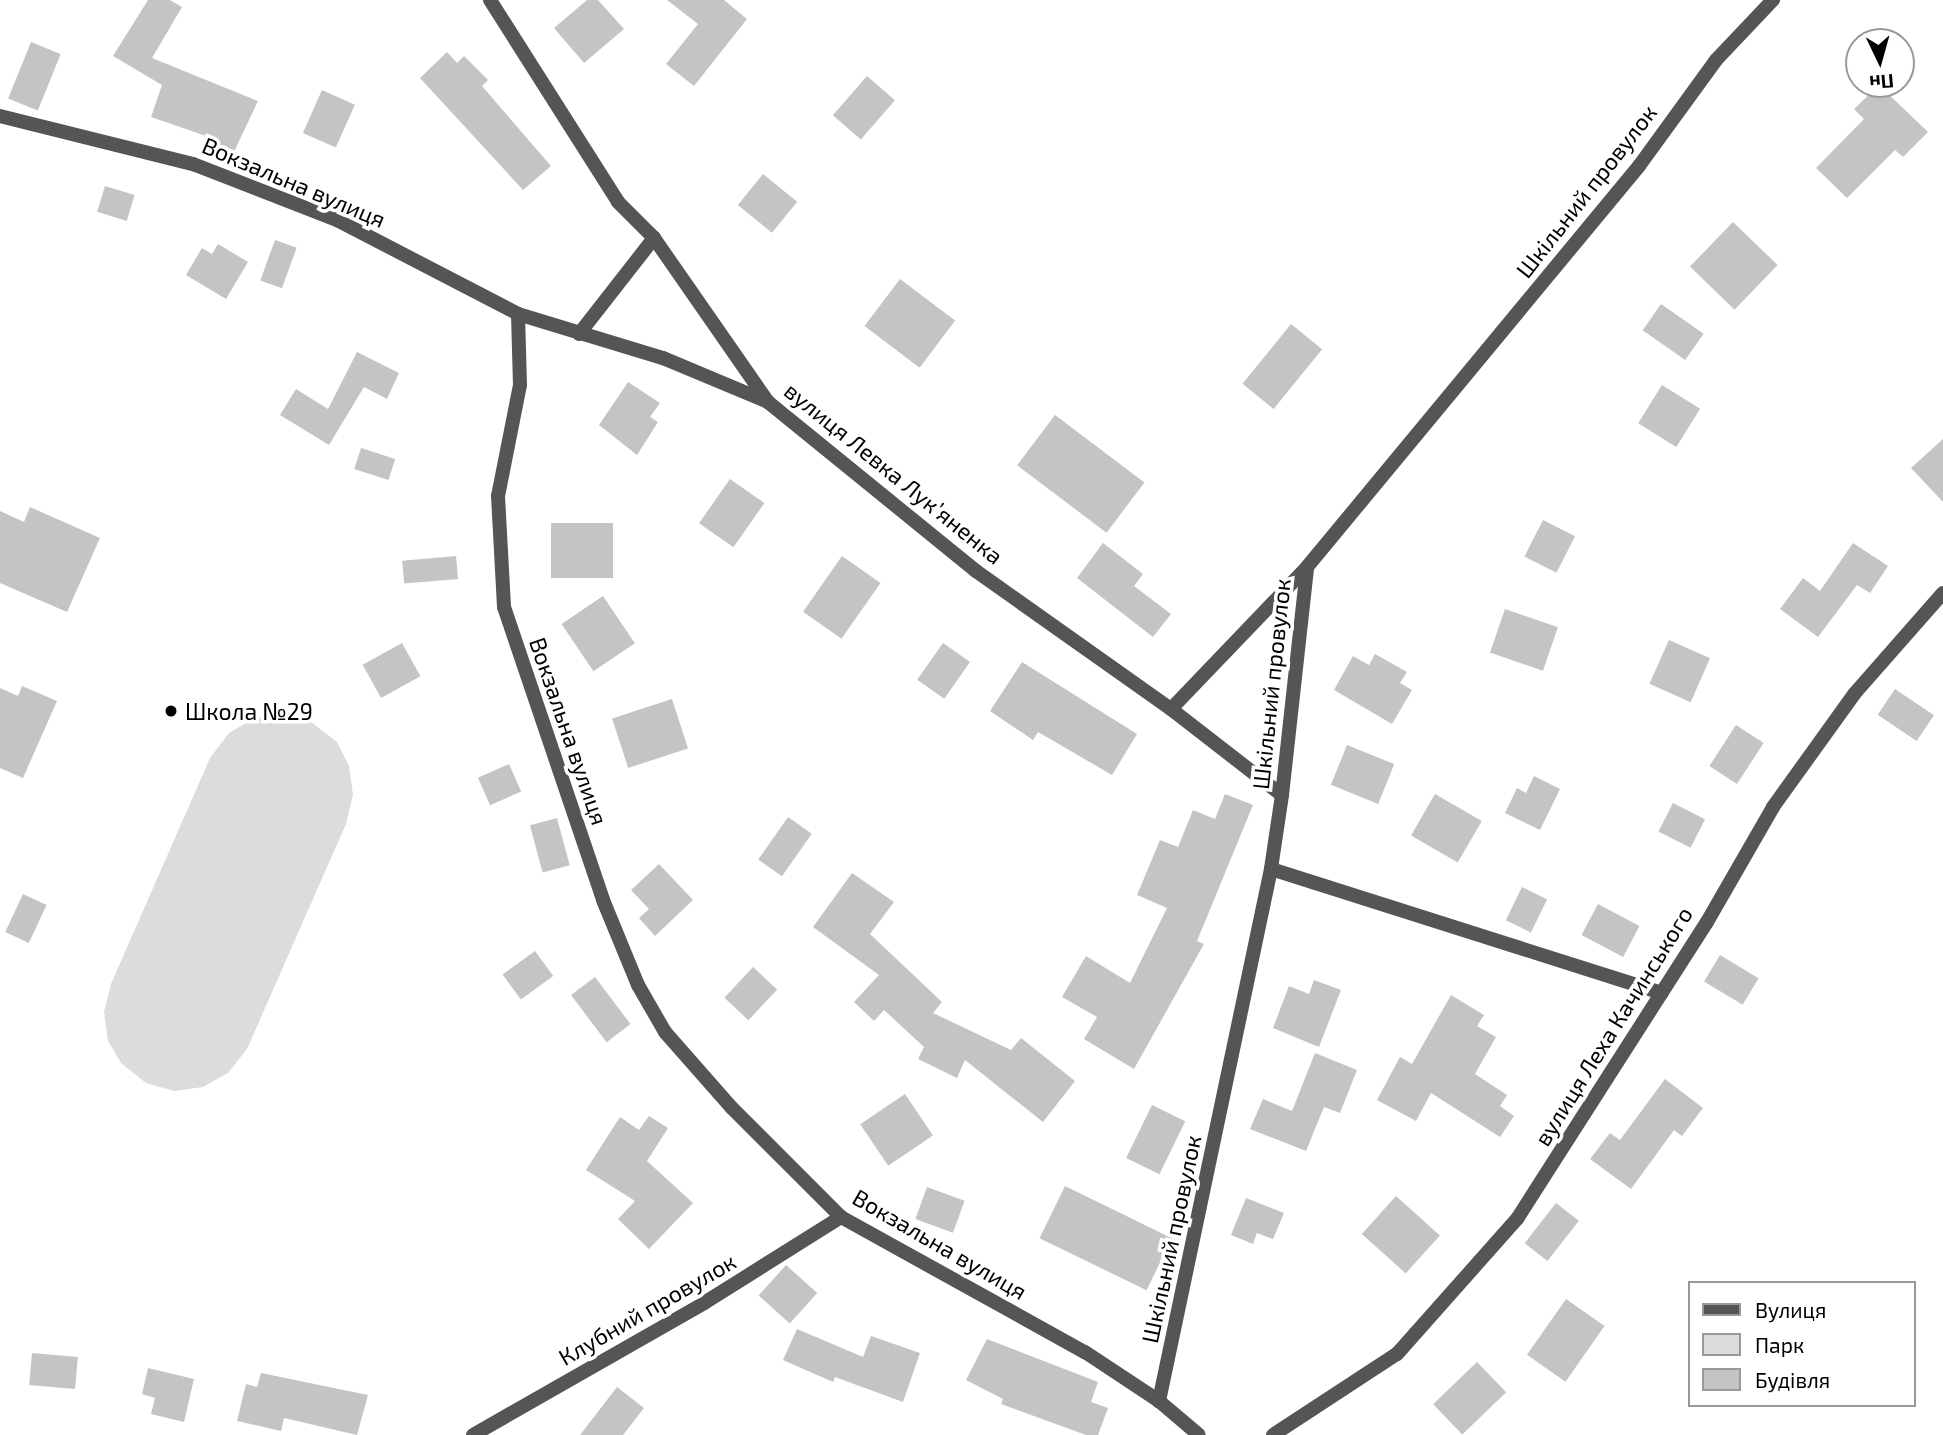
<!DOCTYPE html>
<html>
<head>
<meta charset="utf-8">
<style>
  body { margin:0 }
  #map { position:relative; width:1943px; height:1435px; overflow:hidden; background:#fff; font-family:"Exo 2",sans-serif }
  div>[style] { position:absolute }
  .green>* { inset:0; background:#dcdcdc }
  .building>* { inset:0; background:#c4c4c4; transform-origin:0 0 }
  .minor>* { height:14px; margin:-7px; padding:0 7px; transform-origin:7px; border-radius:7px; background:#555 }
  .tertiary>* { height:14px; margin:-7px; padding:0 7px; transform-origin:7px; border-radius:7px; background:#555 }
  .dots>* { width:19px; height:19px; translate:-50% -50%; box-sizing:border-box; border:4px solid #fff; border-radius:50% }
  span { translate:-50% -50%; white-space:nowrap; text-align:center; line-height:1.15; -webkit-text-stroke:7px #fff; paint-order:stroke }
  .street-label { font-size:23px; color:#000 }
  .poi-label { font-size:23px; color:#000 }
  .left { translate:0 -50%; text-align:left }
  .legend { position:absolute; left:1688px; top:1281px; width:228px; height:126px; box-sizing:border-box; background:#fff; border:2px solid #999; margin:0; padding:9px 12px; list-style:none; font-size:21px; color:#000 }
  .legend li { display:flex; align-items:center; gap:14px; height:35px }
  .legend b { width:35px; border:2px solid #999 }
  .north { position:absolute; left:1845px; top:28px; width:70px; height:70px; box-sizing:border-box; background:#fff; border:2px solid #999; border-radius:50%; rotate:175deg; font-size:19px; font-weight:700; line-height:28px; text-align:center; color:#000 }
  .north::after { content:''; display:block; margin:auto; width:24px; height:32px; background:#000; clip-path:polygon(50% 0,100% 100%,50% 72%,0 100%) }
</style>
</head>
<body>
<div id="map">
  <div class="green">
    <i style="clip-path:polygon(281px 715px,311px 722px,337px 742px,349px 766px,353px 795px,346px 824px,247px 1049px,228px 1073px,203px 1087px,174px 1091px,146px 1083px,121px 1063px,108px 1041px,104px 1012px,111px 984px,210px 758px,229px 733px,253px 719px)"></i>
  </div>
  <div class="building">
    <i style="clip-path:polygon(148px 0,170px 0,182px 7px,152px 58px,258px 101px,232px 156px,203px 143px,206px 136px,151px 117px,162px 85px,113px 56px)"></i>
    <i style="clip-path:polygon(587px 0,598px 0,624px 29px,584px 63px,554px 28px)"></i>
    <i style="clip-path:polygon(667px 0,724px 0,747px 19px,694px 86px,666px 64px,698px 24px)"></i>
    <i style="left:31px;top:42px;width:32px;height:61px;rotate:22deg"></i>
    <i style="clip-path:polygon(447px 52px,457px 63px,464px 56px,488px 80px,482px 86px,551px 166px,523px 190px,420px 78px)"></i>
    <i style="left:867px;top:76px;width:37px;height:52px;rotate:41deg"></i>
    <i style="clip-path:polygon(1879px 85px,1928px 132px,1903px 157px,1895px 150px,1847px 198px,1816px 168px,1864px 119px,1854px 109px)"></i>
    <i style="left:322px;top:90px;width:36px;height:47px;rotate:24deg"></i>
    <i style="left:763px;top:174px;width:44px;height:40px;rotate:39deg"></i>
    <i style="left:105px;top:186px;width:31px;height:27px;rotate:17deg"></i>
    <i style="left:1733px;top:222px;width:62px;height:62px;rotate:44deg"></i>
    <i style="left:275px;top:240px;width:23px;height:43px;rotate:20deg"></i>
    <i style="clip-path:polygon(218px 244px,248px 262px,226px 299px,186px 275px,202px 248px,212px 254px)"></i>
    <i style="left:900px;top:279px;width:69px;height:59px;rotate:37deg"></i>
    <i style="left:1661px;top:304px;width:52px;height:32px;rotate:35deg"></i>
    <i style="left:1291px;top:324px;width:40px;height:77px;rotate:39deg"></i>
    <i style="clip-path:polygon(357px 352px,399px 373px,387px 399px,364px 387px,329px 445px,280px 415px,296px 389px,328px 409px)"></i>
    <i style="clip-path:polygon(628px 382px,660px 403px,650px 417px,658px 422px,637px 455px,599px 425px)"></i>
    <i style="left:1662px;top:385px;width:45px;height:45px;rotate:32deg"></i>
    <i style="left:1055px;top:415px;width:112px;height:63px;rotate:37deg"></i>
    <i style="clip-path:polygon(1943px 439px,1943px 502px,1911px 468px)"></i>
    <i style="left:361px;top:448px;width:36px;height:22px;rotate:18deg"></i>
    <i style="left:730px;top:479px;width:42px;height:54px;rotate:35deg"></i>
    <i style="clip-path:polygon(30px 507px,100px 538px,67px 612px,0 583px,0 511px,24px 522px)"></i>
    <i style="left:1543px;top:520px;width:36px;height:41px;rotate:27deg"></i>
    <i style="left:551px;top:523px;width:62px;height:55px"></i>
    <i style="clip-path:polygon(1103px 543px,1143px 574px,1134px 586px,1171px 614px,1153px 637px,1077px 578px)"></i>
    <i style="clip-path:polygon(1853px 543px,1888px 566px,1870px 593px,1857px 585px,1818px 637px,1780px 609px,1803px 578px,1820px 591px)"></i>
    <i style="left:456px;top:556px;width:23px;height:54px;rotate:85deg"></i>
    <i style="left:842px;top:556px;width:47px;height:68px;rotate:35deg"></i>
    <i style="left:603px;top:596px;width:57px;height:50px;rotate:56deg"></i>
    <i style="left:1505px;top:609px;width:56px;height:46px;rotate:19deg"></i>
    <i style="left:1669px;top:640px;width:45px;height:48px;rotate:24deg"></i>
    <i style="left:402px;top:643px;width:38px;height:45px;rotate:61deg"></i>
    <i style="left:943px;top:643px;width:33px;height:45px;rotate:35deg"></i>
    <i style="clip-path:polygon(1375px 654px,1407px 672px,1400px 683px,1412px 690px,1392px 724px,1334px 690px,1353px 656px,1369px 665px)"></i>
    <i style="clip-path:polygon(1022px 662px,1137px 734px,1112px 775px,1038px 732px,1033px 740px,990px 711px)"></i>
    <i style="clip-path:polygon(22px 686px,57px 701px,23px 778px,0 768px,0 688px,18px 696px)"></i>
    <i style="left:1895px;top:689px;width:47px;height:31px;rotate:34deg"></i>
    <i style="left:672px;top:699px;width:52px;height:63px;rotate:72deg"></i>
    <i style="left:1736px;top:725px;width:33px;height:49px;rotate:33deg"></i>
    <i style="left:1347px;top:745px;width:51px;height:43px;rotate:22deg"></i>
    <i style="left:509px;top:764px;width:30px;height:34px;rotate:66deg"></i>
    <i style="clip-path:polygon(1534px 776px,1560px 789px,1540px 830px,1505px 813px,1517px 788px,1526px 793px)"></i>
    <i style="clip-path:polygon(1225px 794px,1253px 805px,1197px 941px,1204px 944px,1134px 1069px,1084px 1039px,1097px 1017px,1062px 997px,1086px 956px,1130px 983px,1167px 908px,1137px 895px,1160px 840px,1178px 847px,1193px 810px,1215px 819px)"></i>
    <i style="left:1435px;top:794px;width:54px;height:48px;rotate:30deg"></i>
    <i style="left:1673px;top:803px;width:36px;height:32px;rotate:27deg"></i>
    <i style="left:788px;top:817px;width:29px;height:52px;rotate:35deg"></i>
    <i style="left:557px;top:818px;width:49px;height:28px;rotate:75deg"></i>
    <i style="clip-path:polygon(659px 864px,693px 900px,655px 936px,639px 918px,649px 909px,631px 890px)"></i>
    <i style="clip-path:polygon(852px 873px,894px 902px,870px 934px,942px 1002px,933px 1013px,1011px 1050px,1021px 1038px,1075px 1081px,1043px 1122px,965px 1060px,957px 1078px,918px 1059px,924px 1047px,884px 1010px,874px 1021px,854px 1002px,879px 975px,813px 927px)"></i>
    <i style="left:1522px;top:887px;width:28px;height:37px;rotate:26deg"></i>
    <i style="left:23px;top:894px;width:26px;height:42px;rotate:25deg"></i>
    <i style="left:1598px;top:904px;width:47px;height:35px;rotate:28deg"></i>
    <i style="left:535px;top:951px;width:31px;height:40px;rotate:54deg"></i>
    <i style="left:1720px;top:955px;width:45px;height:31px;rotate:31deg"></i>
    <i style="left:753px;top:967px;width:33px;height:42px;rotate:43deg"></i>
    <i style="left:595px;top:977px;width:59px;height:30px;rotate:53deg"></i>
    <i style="clip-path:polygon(1314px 980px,1341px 990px,1319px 1047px,1273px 1028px,1289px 986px,1309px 994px)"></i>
    <i style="clip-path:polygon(1451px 995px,1484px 1015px,1477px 1026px,1496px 1037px,1475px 1074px,1507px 1095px,1500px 1106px,1514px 1116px,1500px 1137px,1431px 1093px,1416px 1121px,1377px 1100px,1400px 1057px,1412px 1064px)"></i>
    <i style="clip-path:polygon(1315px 1053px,1357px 1070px,1340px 1113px,1324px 1107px,1306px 1151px,1250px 1129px,1263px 1099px,1292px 1111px)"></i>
    <i style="clip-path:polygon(1665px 1079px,1703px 1108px,1682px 1136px,1674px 1130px,1631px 1189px,1590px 1159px,1610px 1133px,1620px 1140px)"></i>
    <i style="left:905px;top:1094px;width:50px;height:54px;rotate:56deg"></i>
    <i style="left:1152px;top:1105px;width:37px;height:59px;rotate:26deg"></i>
    <i style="clip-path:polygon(649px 1116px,668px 1128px,647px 1161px,693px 1203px,649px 1249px,618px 1219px,635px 1201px,586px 1170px,620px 1117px,639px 1130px)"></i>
    <i style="left:1065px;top:1186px;width:119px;height:58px;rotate:26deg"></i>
    <i style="left:927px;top:1187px;width:40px;height:34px;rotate:20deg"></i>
    <i style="left:1396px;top:1196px;width:59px;height:51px;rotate:42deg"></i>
    <i style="clip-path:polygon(1246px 1198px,1284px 1213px,1273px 1239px,1257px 1233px,1253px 1244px,1231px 1235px)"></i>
    <i style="left:1556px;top:1203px;width:29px;height:51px;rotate:38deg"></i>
    <i style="left:786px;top:1265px;width:42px;height:41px;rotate:42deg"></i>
    <i style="left:1566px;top:1299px;width:47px;height:68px;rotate:35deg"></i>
    <i style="clip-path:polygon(797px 1329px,863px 1357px,871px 1336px,920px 1353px,903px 1402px,835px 1377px,833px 1382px,783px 1360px)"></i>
    <i style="clip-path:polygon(987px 1339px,1098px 1382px,1091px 1402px,1108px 1408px,1098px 1435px,1086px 1435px,1001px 1404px,1003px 1399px,966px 1380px)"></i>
    <i style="left:32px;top:1353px;width:46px;height:32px;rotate:5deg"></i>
    <i style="left:1477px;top:1362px;width:42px;height:61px;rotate:46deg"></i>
    <i style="clip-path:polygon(148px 1368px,194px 1379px,184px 1422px,151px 1414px,155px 1398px,142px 1394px)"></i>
    <i style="clip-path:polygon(261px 1373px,368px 1395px,357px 1435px,284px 1418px,281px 1431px,237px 1421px,246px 1384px,257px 1387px)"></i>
    <i style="clip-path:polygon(617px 1387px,644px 1408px,623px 1435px,580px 1435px)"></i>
  </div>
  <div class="minor">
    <i style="left:490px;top:0;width:239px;rotate:57.6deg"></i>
    <i style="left:618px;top:202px;width:51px;rotate:45deg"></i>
    <i style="left:654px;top:238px;width:200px;rotate:55.2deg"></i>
    <i style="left:579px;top:334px;width:122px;rotate:-52deg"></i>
    <i style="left:1171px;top:709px;width:197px;rotate:-46.2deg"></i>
    <i style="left:1307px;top:567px;width:521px;rotate:-50.38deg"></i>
    <i style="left:1639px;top:166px;width:131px;rotate:-54deg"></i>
    <i style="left:1716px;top:60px;width:83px;rotate:-46.5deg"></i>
    <i style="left:1282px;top:795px;width:229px;rotate:-83.7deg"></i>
    <i style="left:1271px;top:869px;width:410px;rotate:17.6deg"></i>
    <i style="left:473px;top:1435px;width:266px;rotate:-29.7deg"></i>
    <i style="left:704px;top:1303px;width:162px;rotate:-32.1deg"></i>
    <i style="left:1273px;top:1435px;width:148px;rotate:-33.2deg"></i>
    <i style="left:1397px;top:1354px;width:181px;rotate:-48.4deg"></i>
    <i style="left:1517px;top:1219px;width:353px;rotate:-57.4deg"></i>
    <i style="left:1707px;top:922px;width:133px;rotate:-60.1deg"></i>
    <i style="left:1773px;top:807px;width:140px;rotate:-54.3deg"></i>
    <i style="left:1855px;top:693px;width:133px;rotate:-48.7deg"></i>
  </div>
  <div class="tertiary">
    <i style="left:0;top:116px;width:199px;rotate:14deg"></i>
    <i style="left:193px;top:164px;width:155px;rotate:21.3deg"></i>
    <i style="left:337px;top:220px;width:204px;rotate:27.4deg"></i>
    <i style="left:518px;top:314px;width:152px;rotate:16.9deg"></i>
    <i style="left:663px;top:358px;width:114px;rotate:22.7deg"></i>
    <i style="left:768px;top:402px;width:268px;rotate:39.1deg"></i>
    <i style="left:976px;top:571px;width:239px;rotate:35.3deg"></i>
    <i style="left:1171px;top:709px;width:140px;rotate:37.8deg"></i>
    <i style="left:1282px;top:795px;width:75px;rotate:98.5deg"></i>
    <i style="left:1271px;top:869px;width:544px;rotate:101.89deg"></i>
    <i style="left:518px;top:314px;width:71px;rotate:88.4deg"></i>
    <i style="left:520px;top:385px;width:113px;rotate:101.2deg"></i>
    <i style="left:498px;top:496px;width:111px;rotate:86.9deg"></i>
    <i style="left:504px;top:607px;width:309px;rotate:71.3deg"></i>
    <i style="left:603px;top:900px;width:92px;rotate:67.6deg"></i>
    <i style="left:638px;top:985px;width:54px;rotate:60.1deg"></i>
    <i style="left:665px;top:1032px;width:101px;rotate:48.6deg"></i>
    <i style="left:732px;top:1108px;width:154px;rotate:45deg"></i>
    <i style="left:841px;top:1217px;width:279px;rotate:29deg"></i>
    <i style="left:1085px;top:1352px;width:89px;rotate:33.5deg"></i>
    <i style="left:1159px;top:1401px;width:52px;rotate:40.4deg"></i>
  </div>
  <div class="dots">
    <i style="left:171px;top:711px;background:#000"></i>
  </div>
  <div class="street-label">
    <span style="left:294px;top:182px;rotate:23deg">Вокзальна вулиця</span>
    <span style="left:1586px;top:191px;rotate:-52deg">Шкільний провулок</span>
    <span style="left:894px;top:473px;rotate:39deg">вулиця Левка Лукʼяненка</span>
    <span style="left:1271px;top:684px;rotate:-84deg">Шкільний провулок</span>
    <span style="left:569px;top:731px;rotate:71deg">Вокзальна вулиця</span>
    <span style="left:1613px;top:1026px;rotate:-58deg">вулиця Леха Качинського</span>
    <span style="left:1171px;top:1239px;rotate:-78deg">Шкільний провулок</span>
    <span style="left:940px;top:1244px;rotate:30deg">Вокзальна вулиця</span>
    <span style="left:647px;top:1309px;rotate:-30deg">Клубний провулок</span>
  </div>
  <div class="poi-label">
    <span class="left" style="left:185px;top:711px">Школа №29</span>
  </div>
  <ul class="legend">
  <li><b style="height:9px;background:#555"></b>Вулиця</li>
  <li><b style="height:19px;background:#dcdcdc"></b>Парк</li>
  <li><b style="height:19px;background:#c4c4c4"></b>Будівля</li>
  </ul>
  <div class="north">Пн</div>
</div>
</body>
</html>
